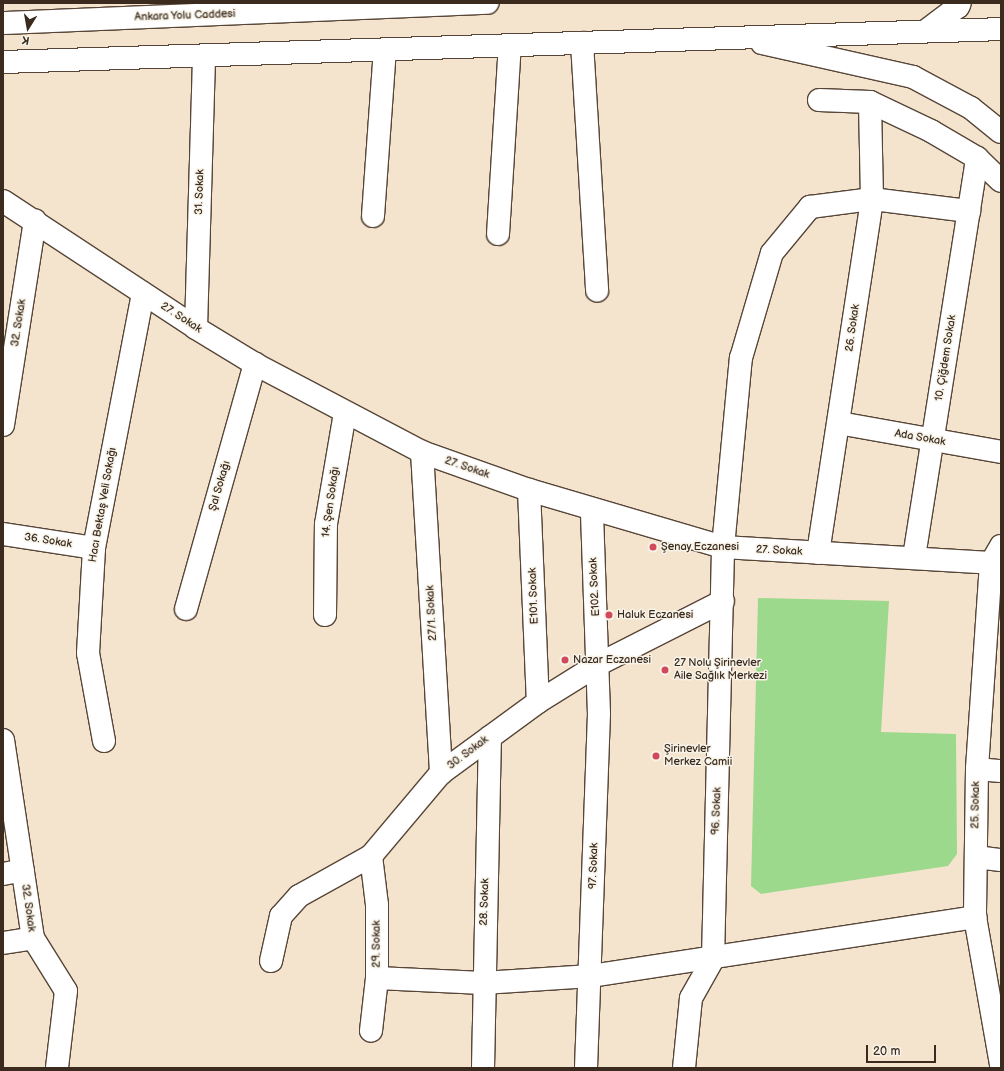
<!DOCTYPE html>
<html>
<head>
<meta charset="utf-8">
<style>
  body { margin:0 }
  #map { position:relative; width:1004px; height:1071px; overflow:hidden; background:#f5e4cd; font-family:"Balsamiq Sans",sans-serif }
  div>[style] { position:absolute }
  .green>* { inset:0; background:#9dd98c }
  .roads { filter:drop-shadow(1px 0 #574638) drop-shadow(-1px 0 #574638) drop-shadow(0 1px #574638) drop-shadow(0 -1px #574638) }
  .minor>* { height:22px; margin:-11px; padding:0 11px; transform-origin:11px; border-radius:11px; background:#fff }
  .highway>* { height:22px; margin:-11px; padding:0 11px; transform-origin:11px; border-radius:11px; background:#fff }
  .dots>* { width:11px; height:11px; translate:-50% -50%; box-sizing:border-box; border:2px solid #f7f3e8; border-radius:50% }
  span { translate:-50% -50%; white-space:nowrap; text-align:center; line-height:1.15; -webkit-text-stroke:3px #f7f3e8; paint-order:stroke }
  .street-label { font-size:11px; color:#3b2a1e }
  .poi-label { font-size:11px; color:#3b2a1e }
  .left { translate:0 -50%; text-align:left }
  .frame { position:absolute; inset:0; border:4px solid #3b2a1e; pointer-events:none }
  .north { position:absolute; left:8px; top:8px; width:40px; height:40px; -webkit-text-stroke:3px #f7f3e8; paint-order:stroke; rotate:191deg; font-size:11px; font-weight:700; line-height:16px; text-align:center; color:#3b2a1e }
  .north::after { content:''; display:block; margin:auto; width:14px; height:18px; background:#3b2a1e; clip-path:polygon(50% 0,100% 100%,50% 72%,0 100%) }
  .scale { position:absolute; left:866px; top:1045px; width:70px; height:18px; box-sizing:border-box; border:2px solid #3b2a1e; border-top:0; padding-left:5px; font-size:12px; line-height:14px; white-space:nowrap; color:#3b2a1e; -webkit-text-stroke:3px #f7f3e8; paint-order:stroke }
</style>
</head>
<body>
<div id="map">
  <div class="green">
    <i style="clip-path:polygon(758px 598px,889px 601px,881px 732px,956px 734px,957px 854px,948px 866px,761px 894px,751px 886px)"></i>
  </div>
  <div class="roads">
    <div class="minor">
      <i style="left:582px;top:43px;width:248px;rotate:86.5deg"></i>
      <i style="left:819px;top:100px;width:51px;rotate:2.2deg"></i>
      <i style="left:870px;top:102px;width:68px;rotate:25.4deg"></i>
      <i style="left:931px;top:131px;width:53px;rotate:30.4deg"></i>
      <i style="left:977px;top:158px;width:33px;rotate:44deg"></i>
      <i style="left:3px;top:201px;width:231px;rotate:33.3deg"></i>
      <i style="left:196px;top:328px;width:69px;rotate:31.4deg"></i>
      <i style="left:255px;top:364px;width:189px;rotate:27.8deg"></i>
      <i style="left:422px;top:452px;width:114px;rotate:19.6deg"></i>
      <i style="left:529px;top:490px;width:202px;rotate:16.4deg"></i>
      <i style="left:723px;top:547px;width:268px;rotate:3.4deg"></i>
      <i style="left:373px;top:216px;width:166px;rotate:-85.9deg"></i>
      <i style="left:498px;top:234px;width:189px;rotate:-86.4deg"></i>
      <i style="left:196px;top:328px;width:271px;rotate:-88.3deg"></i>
      <i style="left:839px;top:423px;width:165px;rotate:10.1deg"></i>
      <i style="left:3px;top:425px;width:207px;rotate:-81.1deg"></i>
      <i style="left:422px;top:452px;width:322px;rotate:86.6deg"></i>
      <i style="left:529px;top:490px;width:212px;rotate:87.6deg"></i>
      <i style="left:3px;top:534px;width:92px;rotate:8.7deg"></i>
      <i style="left:1001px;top:546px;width:20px;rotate:120deg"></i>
      <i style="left:991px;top:563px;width:206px;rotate:93.9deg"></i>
      <i style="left:977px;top:769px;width:148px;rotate:90.8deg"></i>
      <i style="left:975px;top:917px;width:150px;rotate:80deg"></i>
      <i style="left:818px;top:553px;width:358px;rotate:-81.3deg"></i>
      <i style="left:872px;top:199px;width:97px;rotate:-91.2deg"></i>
      <i style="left:914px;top:557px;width:404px;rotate:-81deg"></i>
      <i style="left:186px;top:609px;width:255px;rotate:-74.3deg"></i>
      <i style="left:325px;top:615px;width:91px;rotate:-89.4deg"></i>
      <i style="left:326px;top:524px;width:113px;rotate:-80.3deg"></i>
      <i style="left:3px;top:740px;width:200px;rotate:81.4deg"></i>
      <i style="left:33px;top:938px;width:62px;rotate:58.1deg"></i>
      <i style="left:66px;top:991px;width:78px;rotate:96.7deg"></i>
      <i style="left:104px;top:741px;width:89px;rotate:-100.3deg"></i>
      <i style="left:88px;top:653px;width:105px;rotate:-86.7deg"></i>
      <i style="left:94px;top:548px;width:259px;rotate:-79.1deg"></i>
      <i style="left:977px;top:769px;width:24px;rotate:5deg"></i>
      <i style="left:371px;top:856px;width:49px;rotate:83deg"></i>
      <i style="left:377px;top:905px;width:73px;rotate:90deg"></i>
      <i style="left:377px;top:978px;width:53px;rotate:96.5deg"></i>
      <i style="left:976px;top:857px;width:25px;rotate:7deg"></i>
      <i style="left:3px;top:874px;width:20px;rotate:-11deg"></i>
      <i style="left:3px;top:943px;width:30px;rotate:-9deg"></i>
      <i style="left:271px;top:961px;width:46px;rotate:-77.5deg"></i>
      <i style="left:281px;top:916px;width:27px;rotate:-48deg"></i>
      <i style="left:299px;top:896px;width:82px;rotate:-29.1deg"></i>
      <i style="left:371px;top:856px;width:109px;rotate:-49.9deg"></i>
      <i style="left:441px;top:773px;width:120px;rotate:-36.2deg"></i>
      <i style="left:538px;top:702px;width:72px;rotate:-31.9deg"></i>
      <i style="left:599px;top:664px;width:139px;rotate:-26.9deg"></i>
      <i style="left:377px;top:978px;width:106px;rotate:2.7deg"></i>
      <i style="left:483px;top:983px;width:108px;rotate:-3.7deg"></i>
      <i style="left:591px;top:976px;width:389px;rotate:-8.7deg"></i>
      <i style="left:483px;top:1068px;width:331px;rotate:-88.8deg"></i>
      <i style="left:586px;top:1068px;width:354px;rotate:-87.9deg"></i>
      <i style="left:599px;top:714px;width:205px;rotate:-92deg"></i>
      <i style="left:684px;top:1068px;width:70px;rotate:-84.3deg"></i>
      <i style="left:691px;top:998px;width:45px;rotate:-60.6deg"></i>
      <i style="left:713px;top:959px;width:412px;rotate:-88.6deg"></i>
      <i style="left:723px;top:547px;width:190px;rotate:-84.6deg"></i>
      <i style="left:741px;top:358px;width:109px;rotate:-73.6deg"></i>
      <i style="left:772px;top:253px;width:60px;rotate:-50.4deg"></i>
      <i style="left:810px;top:207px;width:63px;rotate:-7.4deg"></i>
      <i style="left:872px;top:199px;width:98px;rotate:7.1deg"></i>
    </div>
    <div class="highway">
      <i style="left:3px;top:23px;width:485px;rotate:-2.4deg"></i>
      <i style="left:927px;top:30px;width:39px;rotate:-37deg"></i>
      <i style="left:958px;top:7px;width:4px;rotate:-63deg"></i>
      <i style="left:762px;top:43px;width:155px;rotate:12.7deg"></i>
      <i style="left:913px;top:77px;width:66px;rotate:28.1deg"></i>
      <i style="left:971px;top:108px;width:38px;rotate:39deg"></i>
      <i style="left:3px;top:62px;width:999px;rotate:-1.89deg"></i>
    </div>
  </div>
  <div class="dots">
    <i style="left:653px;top:547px;background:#d1495b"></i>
    <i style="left:609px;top:615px;background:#d1495b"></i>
    <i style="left:565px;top:660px;background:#d1495b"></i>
    <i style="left:665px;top:670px;background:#d1495b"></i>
    <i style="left:656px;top:756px;background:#d1495b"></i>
  </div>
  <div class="street-label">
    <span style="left:185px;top:16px;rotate:-2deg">Ankara Yolu Caddesi</span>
    <span style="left:200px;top:192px;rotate:-88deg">31. Sokak</span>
    <span style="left:181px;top:318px;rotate:33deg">27. Sokak</span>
    <span style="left:19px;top:323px;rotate:-81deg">32. Sokak</span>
    <span style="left:853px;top:328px;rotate:-82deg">26. Sokak</span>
    <span style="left:946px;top:358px;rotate:-81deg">10. Çiğdem Sokak</span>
    <span style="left:920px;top:438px;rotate:10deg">Ada Sokak</span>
    <span style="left:467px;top:468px;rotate:19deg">27. Sokak</span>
    <span style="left:220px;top:486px;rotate:-74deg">Şal Sokağı</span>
    <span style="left:331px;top:502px;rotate:-82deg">14. Şen Sokağı</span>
    <span style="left:103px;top:505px;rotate:-80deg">Hacı Bektaş Veli Sokağı</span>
    <span style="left:48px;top:541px;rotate:9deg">36. Sokak</span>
    <span style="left:779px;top:551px;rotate:3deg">27. Sokak</span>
    <span style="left:595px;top:587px;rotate:-93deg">E102. Sokak</span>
    <span style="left:534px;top:596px;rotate:-92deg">E101. Sokak</span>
    <span style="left:432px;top:613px;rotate:-93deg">27/1. Sokak</span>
    <span style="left:468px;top:753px;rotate:-37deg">30. Sokak</span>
    <span style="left:976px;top:805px;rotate:-89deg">25. Sokak</span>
    <span style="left:717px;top:811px;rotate:-88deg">96. Sokak</span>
    <span style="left:594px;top:866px;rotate:-88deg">97. Sokak</span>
    <span style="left:485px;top:902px;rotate:-88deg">28. Sokak</span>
    <span style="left:28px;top:908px;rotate:82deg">32. Sokak</span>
    <span style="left:377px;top:944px;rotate:-90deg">29. Sokak</span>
  </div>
  <div class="poi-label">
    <span class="left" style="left:661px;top:547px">Şenay Eczanesi</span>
    <span class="left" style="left:617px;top:615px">Haluk Eczanesi</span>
    <span class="left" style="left:573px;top:660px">Nazar Eczanesi</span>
    <span class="left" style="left:674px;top:670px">27 Nolu Şirinevler<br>Aile Sağlık Merkezi</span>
    <span class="left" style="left:664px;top:756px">Şirinevler<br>Merkez Camii</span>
  </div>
  <div class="frame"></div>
  <div class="north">K</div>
  <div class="scale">20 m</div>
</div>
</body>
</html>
